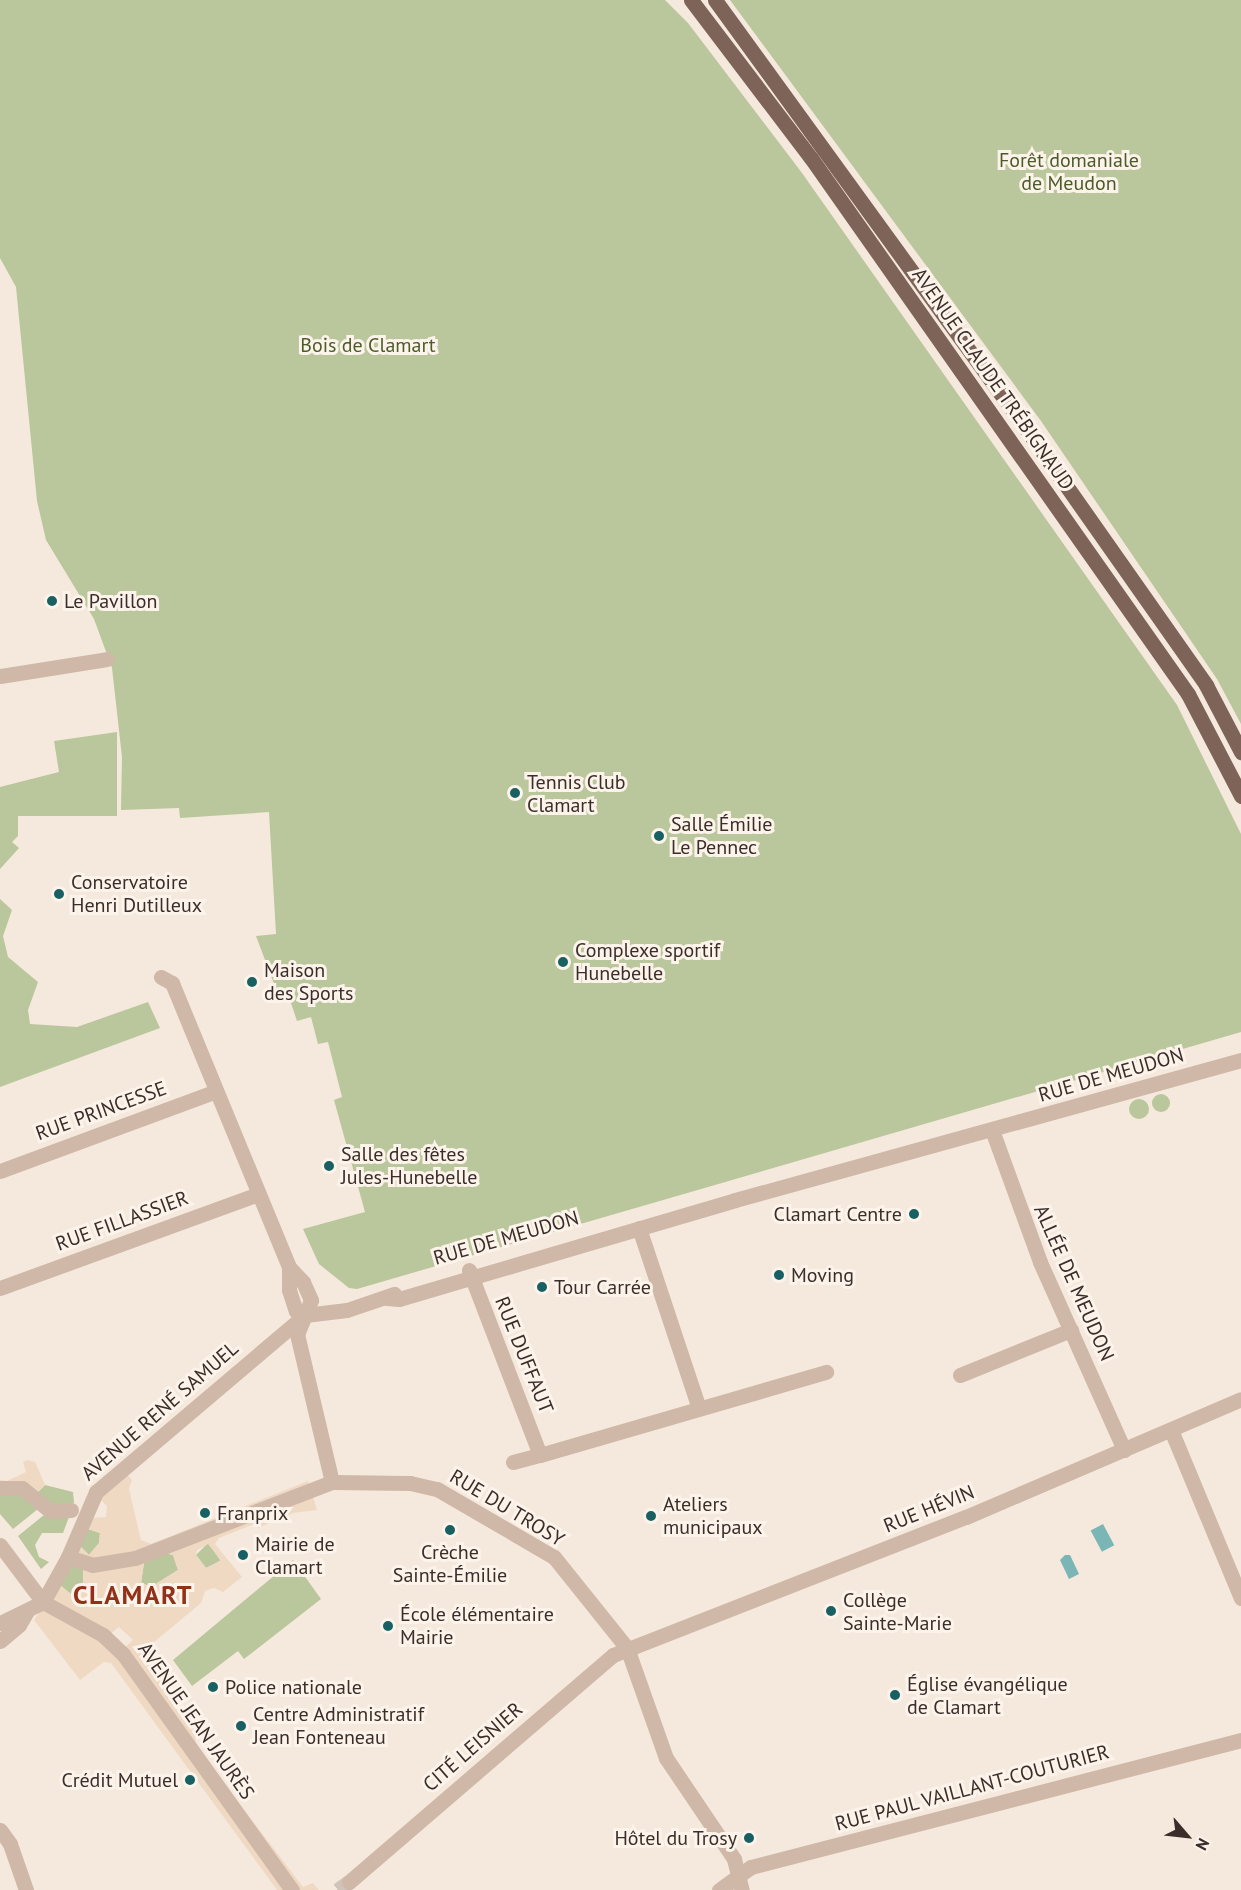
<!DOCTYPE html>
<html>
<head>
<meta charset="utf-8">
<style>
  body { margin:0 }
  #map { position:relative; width:1241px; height:1890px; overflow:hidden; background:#f5e9dd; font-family:"PT Sans",sans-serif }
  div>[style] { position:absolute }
  .green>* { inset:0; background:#bac69b }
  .round { border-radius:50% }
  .plaza>* { inset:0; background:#efd9c3 }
  .water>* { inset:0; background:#79b6b5; transform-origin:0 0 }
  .street-tunnel>* { height:15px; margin-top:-7.5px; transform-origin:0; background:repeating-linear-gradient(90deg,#d0c3b9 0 15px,transparent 0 23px) }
  .street>* { height:15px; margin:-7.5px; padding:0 7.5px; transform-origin:7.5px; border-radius:7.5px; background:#cfb8a8 }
  .primary>* { height:15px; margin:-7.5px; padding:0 7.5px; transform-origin:7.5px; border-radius:7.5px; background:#7e6358 }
  .dots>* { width:16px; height:16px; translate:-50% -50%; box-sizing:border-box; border:3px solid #fcf3eb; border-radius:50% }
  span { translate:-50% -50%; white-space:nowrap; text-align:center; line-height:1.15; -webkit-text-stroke:6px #fcf3eb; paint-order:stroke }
  .park-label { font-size:20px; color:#4c5c29 }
  .street-label { font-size:20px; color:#3b2d29 }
  .poi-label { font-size:20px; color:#3b2d29 }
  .left { translate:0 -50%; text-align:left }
  .right { translate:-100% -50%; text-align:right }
  .district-label { font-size:26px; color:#933018; font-weight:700; letter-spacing:1.5px }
  .north { position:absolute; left:1157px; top:1806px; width:60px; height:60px; -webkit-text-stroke:4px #fcf3eb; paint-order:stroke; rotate:118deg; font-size:16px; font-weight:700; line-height:24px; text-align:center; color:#3b2d29 }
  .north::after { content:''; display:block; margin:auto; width:21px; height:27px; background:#3b2d29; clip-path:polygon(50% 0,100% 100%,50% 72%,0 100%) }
</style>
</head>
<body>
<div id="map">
  <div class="green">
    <i style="clip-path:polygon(0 0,665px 0,688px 23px,802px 173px,1177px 705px,1241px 834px,1241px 1032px,357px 1289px,349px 1288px,319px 1264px,303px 1229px,365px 1212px,334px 1100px,342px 1097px,328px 1042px,318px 1044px,311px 1017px,297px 1021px,288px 994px,276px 989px,256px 936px,276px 934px,269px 812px,180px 818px,179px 808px,121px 810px,122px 757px,112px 668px,94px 619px,46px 540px,37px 501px,16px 287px,0 258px)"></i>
    <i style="clip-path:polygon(730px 0,1241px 0,1241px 724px,1217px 679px,1041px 421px)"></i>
    <i style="clip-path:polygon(117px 732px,117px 816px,18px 816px,18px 836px,12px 842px,19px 848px,0 869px,0 787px,59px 772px,54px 741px)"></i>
    <i style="clip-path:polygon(0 899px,12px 910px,3px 936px,8px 957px,38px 982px,28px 1010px,30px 1024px,77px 1027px,148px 1002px,160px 1028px,0 1087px)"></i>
    <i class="round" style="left:1152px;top:1094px;width:18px;height:18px"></i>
    <i class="round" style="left:1129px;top:1099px;width:20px;height:20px"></i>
    <i style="clip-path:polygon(45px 1485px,73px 1492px,74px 1503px,57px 1507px,36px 1494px)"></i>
    <i style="clip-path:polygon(12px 1490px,38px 1509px,13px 1529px,0 1514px,0 1491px)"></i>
    <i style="clip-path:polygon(44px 1515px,69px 1517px,63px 1533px,42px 1533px,35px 1545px,39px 1557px,49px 1562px,41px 1569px,18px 1536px)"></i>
    <i style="clip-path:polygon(85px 1528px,100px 1533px,99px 1543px,89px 1555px,79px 1545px)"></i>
    <i style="clip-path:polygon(208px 1543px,221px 1561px,206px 1568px,196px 1555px)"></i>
    <i style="clip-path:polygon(165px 1553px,173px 1555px,178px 1570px,151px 1587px,141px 1583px,144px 1563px)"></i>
    <i style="clip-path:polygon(293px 1560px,321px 1599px,244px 1659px,238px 1651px,192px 1686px,173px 1660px)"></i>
    <i style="clip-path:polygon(70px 1565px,84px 1569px,83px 1591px,75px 1597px,59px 1588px)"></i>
  </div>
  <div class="plaza">
    <i style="clip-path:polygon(27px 1460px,35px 1462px,45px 1485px,36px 1494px,0 1485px,0 1480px,7px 1481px,26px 1472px,23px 1462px)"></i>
    <i style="clip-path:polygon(evenodd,127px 1474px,132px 1480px,129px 1489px,141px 1540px,151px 1544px,308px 1481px,317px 1510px,293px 1513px,258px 1528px,254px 1524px,219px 1538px,215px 1544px,242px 1577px,223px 1592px,214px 1588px,205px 1591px,201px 1603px,141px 1653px,172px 1695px,168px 1698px,195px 1735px,196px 1745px,232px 1794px,303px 1887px,313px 1883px,319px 1890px,277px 1890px,111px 1663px,104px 1662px,80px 1680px,34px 1620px,59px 1584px,75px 1597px,83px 1591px,83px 1569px,70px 1565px,79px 1545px,89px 1555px,99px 1543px,100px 1533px,85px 1528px,88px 1518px,106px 1517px,107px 1506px,99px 1498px,127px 1474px,208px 1544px,221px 1560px,206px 1568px,196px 1555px,197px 1550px,208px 1544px,127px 1474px,165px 1553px,173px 1555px,178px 1570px,151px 1587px,141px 1582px,144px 1563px,165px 1553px,127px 1474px,119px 1627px,133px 1640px,124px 1648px,109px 1635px,119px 1627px)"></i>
  </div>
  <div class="water">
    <i style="left:1103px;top:1524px;width:24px;height:14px;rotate:62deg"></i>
    <i style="clip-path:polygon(1065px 1555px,1070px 1555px,1079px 1574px,1069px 1579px,1060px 1560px)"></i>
  </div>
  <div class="street-tunnel">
    <i style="left:338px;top:1890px;width:14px;rotate:-36deg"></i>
  </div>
  <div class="street">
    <i style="left:0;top:676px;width:108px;rotate:-9deg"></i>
    <i style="left:161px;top:977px;width:13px;rotate:29deg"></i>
    <i style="left:172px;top:983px;width:307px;rotate:67.6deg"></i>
    <i style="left:289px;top:1267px;width:21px;rotate:47deg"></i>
    <i style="left:303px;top:1282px;width:20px;rotate:66deg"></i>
    <i style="left:311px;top:1300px;width:37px;rotate:112deg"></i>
    <i style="left:297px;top:1334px;width:152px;rotate:76.7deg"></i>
    <i style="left:992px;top:1130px;width:140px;rotate:70deg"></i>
    <i style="left:1040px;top:1262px;width:206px;rotate:65.9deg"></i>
    <i style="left:0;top:1171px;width:230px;rotate:-20.3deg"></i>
    <i style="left:639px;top:1228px;width:190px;rotate:71.6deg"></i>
    <i style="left:289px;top:1267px;width:23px;rotate:90deg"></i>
    <i style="left:289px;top:1290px;width:22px;rotate:72deg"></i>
    <i style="left:296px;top:1311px;width:10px;rotate:24deg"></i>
    <i style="left:469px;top:1270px;width:198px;rotate:69deg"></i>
    <i style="left:540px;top:1455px;width:298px;rotate:-16.2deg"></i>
    <i style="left:0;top:1288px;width:275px;rotate:-20deg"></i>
    <i style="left:387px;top:1298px;width:12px;rotate:5deg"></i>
    <i style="left:399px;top:1299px;width:350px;rotate:-16.4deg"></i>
    <i style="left:735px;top:1200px;width:525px;rotate:-15.47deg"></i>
    <i style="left:305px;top:1315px;width:42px;rotate:-6.8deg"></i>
    <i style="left:347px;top:1310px;width:50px;rotate:-18.8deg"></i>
    <i style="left:960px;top:1375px;width:120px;rotate:-22.1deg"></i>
    <i style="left:1171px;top:1430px;width:182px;rotate:67.4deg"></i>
    <i style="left:513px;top:1462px;width:28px;rotate:-15deg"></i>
    <i style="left:0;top:1488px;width:22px"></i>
    <i style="left:22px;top:1488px;width:36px;rotate:39deg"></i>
    <i style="left:50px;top:1511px;width:21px;rotate:-3deg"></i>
    <i style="left:0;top:1545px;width:71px;rotate:53deg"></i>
    <i style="left:43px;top:1602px;width:68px;rotate:28.8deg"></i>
    <i style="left:103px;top:1635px;width:28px;rotate:44deg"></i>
    <i style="left:123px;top:1654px;width:290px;rotate:54.4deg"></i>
    <i style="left:68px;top:1557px;width:25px;rotate:18deg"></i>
    <i style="left:92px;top:1565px;width:44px;rotate:-9.2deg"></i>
    <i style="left:135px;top:1558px;width:211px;rotate:-21.1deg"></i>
    <i style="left:332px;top:1482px;width:78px;rotate:0.7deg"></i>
    <i style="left:410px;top:1483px;width:28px;rotate:13deg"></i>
    <i style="left:437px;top:1489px;width:135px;rotate:30.2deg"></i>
    <i style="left:554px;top:1557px;width:117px;rotate:51.3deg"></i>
    <i style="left:627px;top:1648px;width:117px;rotate:70.5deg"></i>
    <i style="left:666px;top:1758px;width:122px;rotate:56deg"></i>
    <i style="left:734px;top:1859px;width:32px;rotate:76deg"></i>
    <i style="left:0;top:1623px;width:48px;rotate:-26deg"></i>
    <i style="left:43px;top:1602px;width:51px;rotate:-60.9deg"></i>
    <i style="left:68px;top:1557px;width:71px;rotate:-66.7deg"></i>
    <i style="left:96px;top:1492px;width:270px;rotate:-40.3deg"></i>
    <i style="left:0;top:1641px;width:25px;rotate:-40deg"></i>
    <i style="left:19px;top:1625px;width:16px;rotate:-60deg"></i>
    <i style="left:0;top:1830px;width:17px;rotate:54deg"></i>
    <i style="left:10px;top:1844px;width:49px;rotate:70.8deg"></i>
    <i style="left:349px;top:1882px;width:348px;rotate:-40.7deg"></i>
    <i style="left:613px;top:1655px;width:379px;rotate:-21.4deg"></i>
    <i style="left:966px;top:1517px;width:299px;rotate:-23.2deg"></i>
    <i style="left:719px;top:1890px;width:39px;rotate:-36deg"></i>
    <i style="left:751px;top:1867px;width:506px;rotate:-14.53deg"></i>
  </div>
  <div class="primary">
    <i style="left:691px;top:0;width:198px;rotate:52.8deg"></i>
    <i style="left:811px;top:158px;width:655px;rotate:54.88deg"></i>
    <i style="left:1188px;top:694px;width:115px;rotate:62.5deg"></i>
    <i style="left:715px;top:0;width:531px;rotate:54.04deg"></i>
    <i style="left:1027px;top:430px;width:312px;rotate:54.9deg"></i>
    <i style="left:1206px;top:685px;width:76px;rotate:62.4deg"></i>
  </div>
  <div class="dots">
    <i style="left:52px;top:601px;background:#196062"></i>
    <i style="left:515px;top:793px;background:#196062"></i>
    <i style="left:659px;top:836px;background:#196062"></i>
    <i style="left:59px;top:894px;background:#196062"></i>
    <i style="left:563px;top:962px;background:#196062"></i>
    <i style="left:252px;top:982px;background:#196062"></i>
    <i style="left:329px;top:1166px;background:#196062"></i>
    <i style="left:914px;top:1214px;background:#196062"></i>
    <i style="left:779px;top:1275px;background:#196062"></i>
    <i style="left:542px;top:1287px;background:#196062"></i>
    <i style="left:205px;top:1513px;background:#196062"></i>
    <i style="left:651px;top:1516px;background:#196062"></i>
    <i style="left:450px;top:1530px;background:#196062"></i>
    <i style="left:243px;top:1555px;background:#196062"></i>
    <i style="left:831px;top:1611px;background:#196062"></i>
    <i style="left:388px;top:1626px;background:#196062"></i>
    <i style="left:213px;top:1687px;background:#196062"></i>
    <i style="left:895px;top:1695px;background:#196062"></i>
    <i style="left:241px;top:1726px;background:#196062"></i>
    <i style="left:190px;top:1780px;background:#196062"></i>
    <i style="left:749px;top:1838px;background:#196062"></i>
  </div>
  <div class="park-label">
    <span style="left:1069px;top:172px">Forêt domaniale<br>de Meudon</span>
    <span style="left:368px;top:345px">Bois de Clamart</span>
  </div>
  <div class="street-label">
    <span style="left:993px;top:379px;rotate:55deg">AVENUE CLAUDE TRÉBIGNAUD</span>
    <span style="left:1111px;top:1075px;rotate:-16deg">RUE DE MEUDON</span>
    <span style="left:101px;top:1111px;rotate:-20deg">RUE PRINCESSE</span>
    <span style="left:122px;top:1221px;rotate:-20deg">RUE FILLASSIER</span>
    <span style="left:506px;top:1238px;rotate:-16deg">RUE DE MEUDON</span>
    <span style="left:1074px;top:1283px;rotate:66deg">ALLÉE DE MEUDON</span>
    <span style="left:524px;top:1355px;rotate:68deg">RUE DUFFAUT</span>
    <span style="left:160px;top:1411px;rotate:-41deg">AVENUE RENÉ SAMUEL</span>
    <span style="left:507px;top:1508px;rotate:31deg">RUE DU TROSY</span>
    <span style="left:929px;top:1509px;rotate:-22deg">RUE HÉVIN</span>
    <span style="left:196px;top:1721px;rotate:55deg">AVENUE JEAN JAURÈS</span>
    <span style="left:473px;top:1747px;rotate:-41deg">CITÉ LEISNIER</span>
    <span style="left:972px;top:1788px;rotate:-15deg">RUE PAUL VAILLANT-COUTURIER</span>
  </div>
  <div class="poi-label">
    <span class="left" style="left:64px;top:601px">Le Pavillon</span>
    <span class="left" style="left:527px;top:794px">Tennis Club<br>Clamart</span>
    <span class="left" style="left:671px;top:836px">Salle Émilie<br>Le Pennec</span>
    <span class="left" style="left:71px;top:894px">Conservatoire<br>Henri Dutilleux</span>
    <span class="left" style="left:575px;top:962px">Complexe sportif<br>Hunebelle</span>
    <span class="left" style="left:264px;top:982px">Maison<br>des Sports</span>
    <span class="left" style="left:341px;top:1166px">Salle des fêtes<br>Jules-Hunebelle</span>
    <span class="right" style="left:902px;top:1214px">Clamart Centre</span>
    <span class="left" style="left:791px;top:1275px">Moving</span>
    <span class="left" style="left:554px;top:1287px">Tour Carrée</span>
    <span class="left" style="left:663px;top:1516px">Ateliers<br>municipaux</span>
    <span class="left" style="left:217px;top:1513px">Franprix</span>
    <span class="left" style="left:255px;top:1556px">Mairie de<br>Clamart</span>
    <span style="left:450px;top:1564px">Crèche<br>Sainte-Émilie</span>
    <span class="left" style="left:843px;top:1612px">Collège<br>Sainte-Marie</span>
    <span class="left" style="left:400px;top:1626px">École élémentaire<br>Mairie</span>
    <span class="left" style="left:907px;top:1696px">Église évangélique<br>de Clamart</span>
    <span class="left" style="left:225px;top:1687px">Police nationale</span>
    <span class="left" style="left:253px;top:1726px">Centre Administratif<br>Jean Fonteneau</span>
    <span class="right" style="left:178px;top:1780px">Crédit Mutuel</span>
    <span class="right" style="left:737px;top:1838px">Hôtel du Trosy</span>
  </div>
  <div class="district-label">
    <span style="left:133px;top:1595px">CLAMART</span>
  </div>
  <div class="north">N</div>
</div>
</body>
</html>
